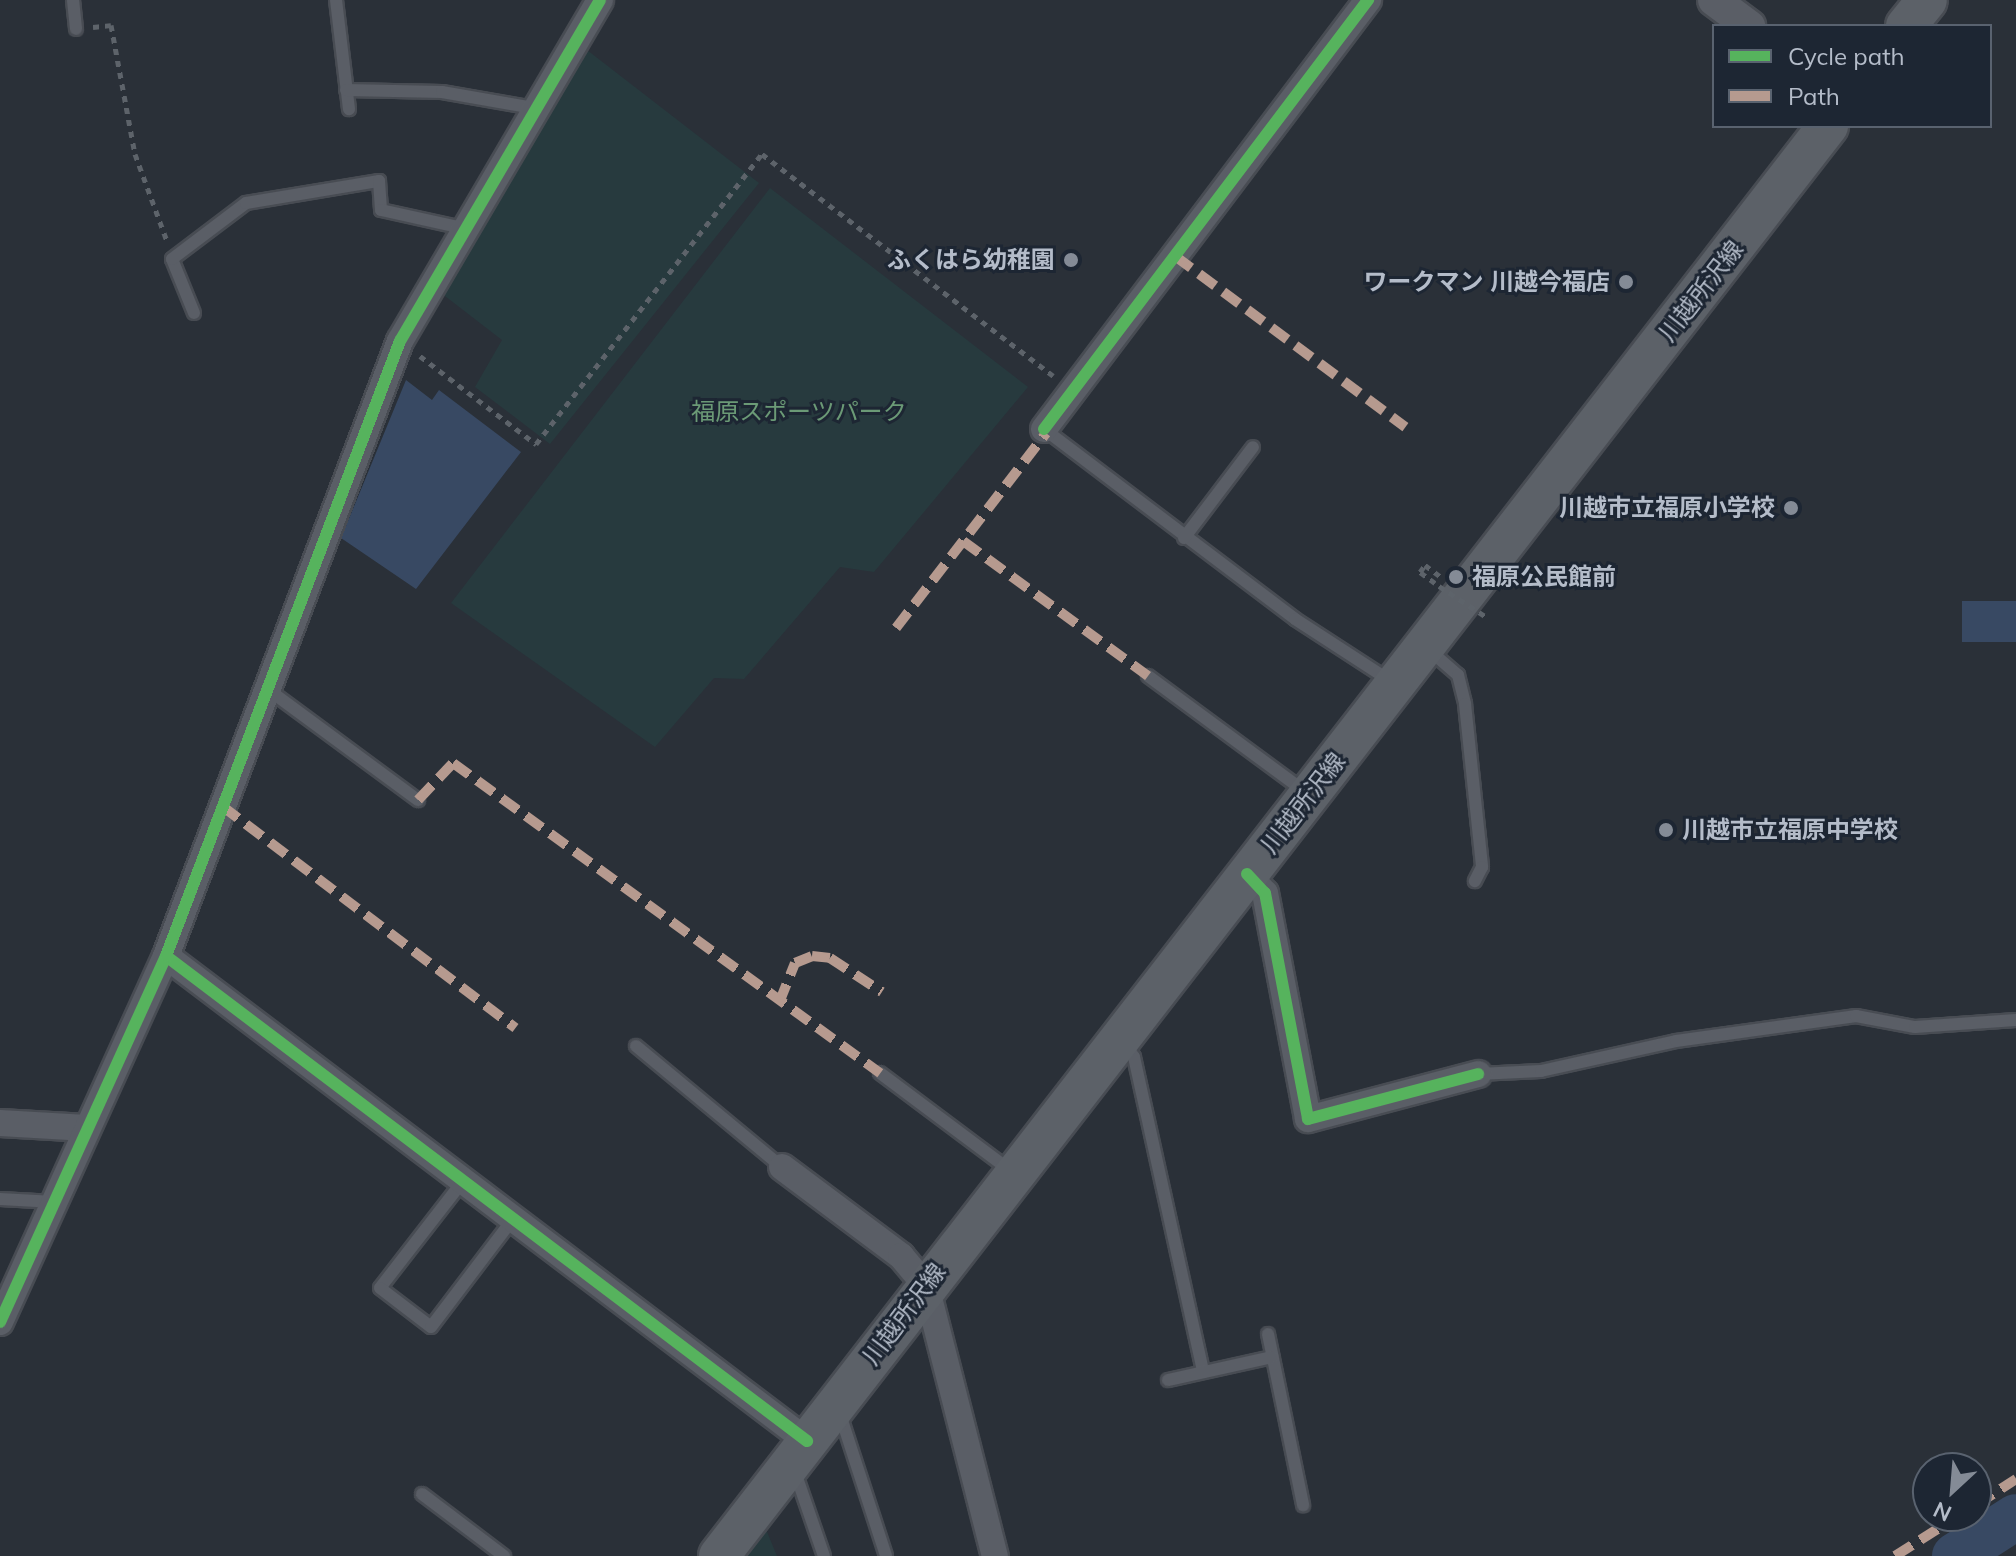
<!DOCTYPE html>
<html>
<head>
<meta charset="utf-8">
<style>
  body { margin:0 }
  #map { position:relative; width:2016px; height:1556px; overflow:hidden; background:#2a3038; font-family:Mulish,"Noto Sans JP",sans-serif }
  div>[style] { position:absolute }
  .green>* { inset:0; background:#273a3e }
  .water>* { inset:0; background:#384963; transform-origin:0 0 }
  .river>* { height:46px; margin:-23px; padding:0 23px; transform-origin:23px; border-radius:23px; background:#384963 }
  .path>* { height:5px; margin-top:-2.5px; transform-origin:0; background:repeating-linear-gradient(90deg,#5d636a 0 6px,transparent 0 12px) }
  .roads { filter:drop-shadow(2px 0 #484c53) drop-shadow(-2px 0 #484c53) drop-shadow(0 2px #484c53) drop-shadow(0 -2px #484c53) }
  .service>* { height:12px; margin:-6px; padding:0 6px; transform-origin:6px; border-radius:6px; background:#5a5e66 }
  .minor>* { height:26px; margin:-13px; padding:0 13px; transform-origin:13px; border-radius:13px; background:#5a5e66 }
  .tertiary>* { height:32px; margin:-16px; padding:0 16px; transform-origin:16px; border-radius:16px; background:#5a5e66 }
  .primary>* { height:40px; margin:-20px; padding:0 20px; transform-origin:20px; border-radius:20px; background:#5c6168 }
  .path-bridge>* { height:5px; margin-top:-2.5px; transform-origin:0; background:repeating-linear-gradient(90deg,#5d636a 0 6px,transparent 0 12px) }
  .quiet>* { height:10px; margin-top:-5px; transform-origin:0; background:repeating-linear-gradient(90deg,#b69a8f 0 20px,transparent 0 30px) }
  .cycleway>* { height:12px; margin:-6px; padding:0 6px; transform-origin:6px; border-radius:6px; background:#56b35d }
  .dots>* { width:22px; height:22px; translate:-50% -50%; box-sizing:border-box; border:4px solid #1d2633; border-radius:50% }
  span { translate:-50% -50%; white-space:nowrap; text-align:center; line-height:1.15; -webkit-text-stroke:6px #1d2633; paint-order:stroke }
  .poi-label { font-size:24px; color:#b4bcc9; font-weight:700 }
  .right { translate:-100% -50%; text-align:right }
  .left { translate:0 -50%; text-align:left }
  .street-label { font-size:24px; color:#b4bcc9 }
  .park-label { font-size:24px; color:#6b9a76 }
  .legend { position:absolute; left:1712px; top:24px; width:280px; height:104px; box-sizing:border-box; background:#1d2633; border:2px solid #59626f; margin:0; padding:10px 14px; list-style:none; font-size:24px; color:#b4bcc9 }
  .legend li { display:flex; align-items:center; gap:16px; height:40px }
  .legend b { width:40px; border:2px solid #59626f }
  .north { position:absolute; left:1912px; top:1452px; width:80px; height:80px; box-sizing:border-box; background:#1d2633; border:2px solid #59626f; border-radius:50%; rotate:206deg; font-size:22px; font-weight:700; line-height:32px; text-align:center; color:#b4bcc9 }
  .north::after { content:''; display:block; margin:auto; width:28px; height:36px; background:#848b96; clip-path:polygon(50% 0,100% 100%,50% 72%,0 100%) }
</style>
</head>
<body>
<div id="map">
  <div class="green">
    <i style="clip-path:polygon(587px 50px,759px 183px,550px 444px,475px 387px,502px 340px,441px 293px)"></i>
    <i style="clip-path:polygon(770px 188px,1028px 387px,874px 572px,840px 567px,744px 679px,714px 678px,655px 747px,451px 603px)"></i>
    <i style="clip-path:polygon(765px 1527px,777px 1556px,743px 1556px)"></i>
  </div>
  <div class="water">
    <i style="clip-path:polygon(406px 380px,432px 400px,439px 390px,521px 452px,416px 589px,341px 538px)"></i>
    <i style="left:2016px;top:601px;width:41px;height:54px;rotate:90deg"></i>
  </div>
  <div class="river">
    <i style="left:1955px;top:1556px;width:72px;rotate:-32.6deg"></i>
  </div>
  <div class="path">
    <i style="left:93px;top:27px;width:18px;rotate:-6deg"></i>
    <i style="left:111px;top:25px;width:131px;rotate:79.5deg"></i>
    <i style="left:135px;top:154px;width:93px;rotate:69.8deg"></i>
    <i style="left:420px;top:356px;width:146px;rotate:37.2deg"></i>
    <i style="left:536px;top:444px;width:368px;rotate:-52.1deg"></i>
    <i style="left:762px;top:154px;width:366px;rotate:37.3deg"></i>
    <i style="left:1435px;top:583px;width:19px;rotate:-144deg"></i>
    <i style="left:1420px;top:572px;width:9px;rotate:-54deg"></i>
    <i style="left:1425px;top:565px;width:20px;rotate:37deg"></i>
  </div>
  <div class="roads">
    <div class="service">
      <i style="left:73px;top:0;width:29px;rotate:84deg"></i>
      <i style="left:336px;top:0;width:110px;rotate:83.2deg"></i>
      <i style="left:346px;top:90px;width:96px;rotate:1.2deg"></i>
      <i style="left:442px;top:92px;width:93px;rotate:9.9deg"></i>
      <i style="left:194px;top:313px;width:58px;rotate:-112.2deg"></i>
      <i style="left:172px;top:259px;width:93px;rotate:-37.1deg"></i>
      <i style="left:246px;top:203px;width:135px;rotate:-9.4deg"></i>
      <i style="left:379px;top:181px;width:29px;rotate:86deg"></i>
      <i style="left:381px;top:210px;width:83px;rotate:12.5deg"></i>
      <i style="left:1044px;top:429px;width:315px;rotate:37.1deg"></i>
      <i style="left:1295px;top:619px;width:112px;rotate:33deg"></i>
      <i style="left:1184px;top:538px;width:114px;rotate:-52.8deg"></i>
      <i style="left:1428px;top:649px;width:40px;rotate:41deg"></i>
      <i style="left:1458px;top:675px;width:30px;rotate:76deg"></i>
      <i style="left:1465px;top:704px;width:164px;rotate:84deg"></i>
      <i style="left:1482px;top:867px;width:16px;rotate:117deg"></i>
      <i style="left:1148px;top:676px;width:194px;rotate:36.4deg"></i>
      <i style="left:266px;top:688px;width:189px;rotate:36.4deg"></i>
      <i style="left:1124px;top:1044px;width:16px;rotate:52deg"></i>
      <i style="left:1134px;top:1057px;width:321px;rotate:77.6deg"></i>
      <i style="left:636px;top:1046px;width:190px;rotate:39.7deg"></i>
      <i style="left:880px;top:1073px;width:164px;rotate:36.8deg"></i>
      <i style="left:1478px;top:1074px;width:63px;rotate:-2.7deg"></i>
      <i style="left:1541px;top:1071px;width:138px;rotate:-12.5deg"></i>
      <i style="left:1676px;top:1041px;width:182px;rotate:-7.9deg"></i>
      <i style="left:1856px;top:1016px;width:60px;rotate:10.6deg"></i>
      <i style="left:1915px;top:1027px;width:101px;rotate:-4deg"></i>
      <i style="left:463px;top:1181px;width:135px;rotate:127.8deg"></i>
      <i style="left:380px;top:1288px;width:64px;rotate:37.4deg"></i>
      <i style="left:431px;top:1327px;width:136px;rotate:-52.8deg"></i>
      <i style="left:0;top:1199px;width:55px;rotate:3.1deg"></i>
      <i style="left:1268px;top:1334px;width:175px;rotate:78.4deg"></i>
      <i style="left:1168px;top:1380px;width:107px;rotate:-12.4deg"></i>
      <i style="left:839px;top:1411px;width:152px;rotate:72deg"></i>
      <i style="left:794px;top:1469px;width:92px;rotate:71deg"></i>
      <i style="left:422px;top:1494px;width:103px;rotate:37.1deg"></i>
    </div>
    <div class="minor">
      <i style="left:1044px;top:429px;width:538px;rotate:-52.94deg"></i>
      <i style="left:1247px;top:874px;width:26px;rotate:47deg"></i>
      <i style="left:1265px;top:893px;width:230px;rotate:79.2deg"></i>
      <i style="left:1308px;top:1119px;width:176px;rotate:-14.8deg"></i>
      <i style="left:166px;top:956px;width:804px;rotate:37.11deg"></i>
      <i style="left:0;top:1123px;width:87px;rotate:3.3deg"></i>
      <i style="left:782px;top:1167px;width:149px;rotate:36.8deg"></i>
      <i style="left:901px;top:1256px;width:39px;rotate:50deg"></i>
      <i style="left:926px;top:1286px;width:279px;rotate:75.7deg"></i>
      <i style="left:0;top:1322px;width:402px;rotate:-65.6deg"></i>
      <i style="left:166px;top:956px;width:658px;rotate:-69.17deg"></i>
      <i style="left:400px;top:341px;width:395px;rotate:-59.6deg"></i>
    </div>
    <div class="tertiary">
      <i style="left:1714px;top:0;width:44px;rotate:36.6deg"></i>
    </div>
    <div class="primary">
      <i style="left:1906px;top:26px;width:33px;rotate:-51deg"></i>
      <i style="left:719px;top:1556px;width:1810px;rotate:-52.21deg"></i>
    </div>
  </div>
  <div class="path-bridge">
    <i style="left:1439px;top:586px;width:55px;rotate:33.1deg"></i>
  </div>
  <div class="quiet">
    <i style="left:1175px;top:256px;width:287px;rotate:36.6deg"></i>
    <i style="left:963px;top:541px;width:229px;rotate:36.1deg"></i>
    <i style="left:896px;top:628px;width:246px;rotate:-52.4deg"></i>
    <i style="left:418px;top:800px;width:51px;rotate:-46.6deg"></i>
    <i style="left:453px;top:763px;width:528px;rotate:35.98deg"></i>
    <i style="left:222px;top:806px;width:368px;rotate:37.1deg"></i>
    <i style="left:779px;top:1003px;width:43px;rotate:-68.2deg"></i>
    <i style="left:795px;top:963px;width:18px;rotate:-22deg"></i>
    <i style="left:812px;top:956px;width:18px;rotate:6deg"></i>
    <i style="left:830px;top:958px;width:62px;rotate:33.2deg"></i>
    <i style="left:1976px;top:1505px;width:48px;rotate:-33deg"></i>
    <i style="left:1895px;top:1556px;width:75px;rotate:-32.4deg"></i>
  </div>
  <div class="cycleway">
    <i style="left:1044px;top:429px;width:538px;rotate:-52.94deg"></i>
    <i style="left:1247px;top:874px;width:26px;rotate:47deg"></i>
    <i style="left:1265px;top:893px;width:230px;rotate:79.2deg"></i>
    <i style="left:1308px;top:1119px;width:176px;rotate:-14.8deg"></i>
    <i style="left:166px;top:956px;width:804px;rotate:37.11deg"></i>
    <i style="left:0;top:1322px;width:402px;rotate:-65.6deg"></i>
    <i style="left:166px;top:956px;width:658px;rotate:-69.17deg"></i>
    <i style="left:400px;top:341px;width:395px;rotate:-59.6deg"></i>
  </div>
  <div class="dots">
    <i style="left:1071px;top:260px;background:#848b96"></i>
    <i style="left:1626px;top:282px;background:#848b96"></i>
    <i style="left:1791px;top:508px;background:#848b96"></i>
    <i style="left:1456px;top:577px;background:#848b96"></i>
    <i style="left:1666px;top:830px;background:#848b96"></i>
  </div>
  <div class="poi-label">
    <span class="right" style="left:1055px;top:260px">ふくはら幼稚園</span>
    <span class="right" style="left:1610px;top:282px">ワークマン 川越今福店</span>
    <span class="right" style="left:1775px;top:508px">川越市立福原小学校</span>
    <span class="left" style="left:1472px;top:577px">福原公民館前</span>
    <span class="left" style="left:1682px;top:830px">川越市立福原中学校</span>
  </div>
  <div class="street-label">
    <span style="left:1701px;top:291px;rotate:-52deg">川越所沢線</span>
    <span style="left:1303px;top:803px;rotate:-52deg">川越所沢線</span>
    <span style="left:904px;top:1314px;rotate:-53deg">川越所沢線</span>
  </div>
  <div class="park-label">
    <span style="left:799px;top:412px">福原スポーツパーク</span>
  </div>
  <ul class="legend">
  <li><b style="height:10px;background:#56b35d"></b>Cycle path</li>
  <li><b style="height:10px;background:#b69a8f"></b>Path</li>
  </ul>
  <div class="north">N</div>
</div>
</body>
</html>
